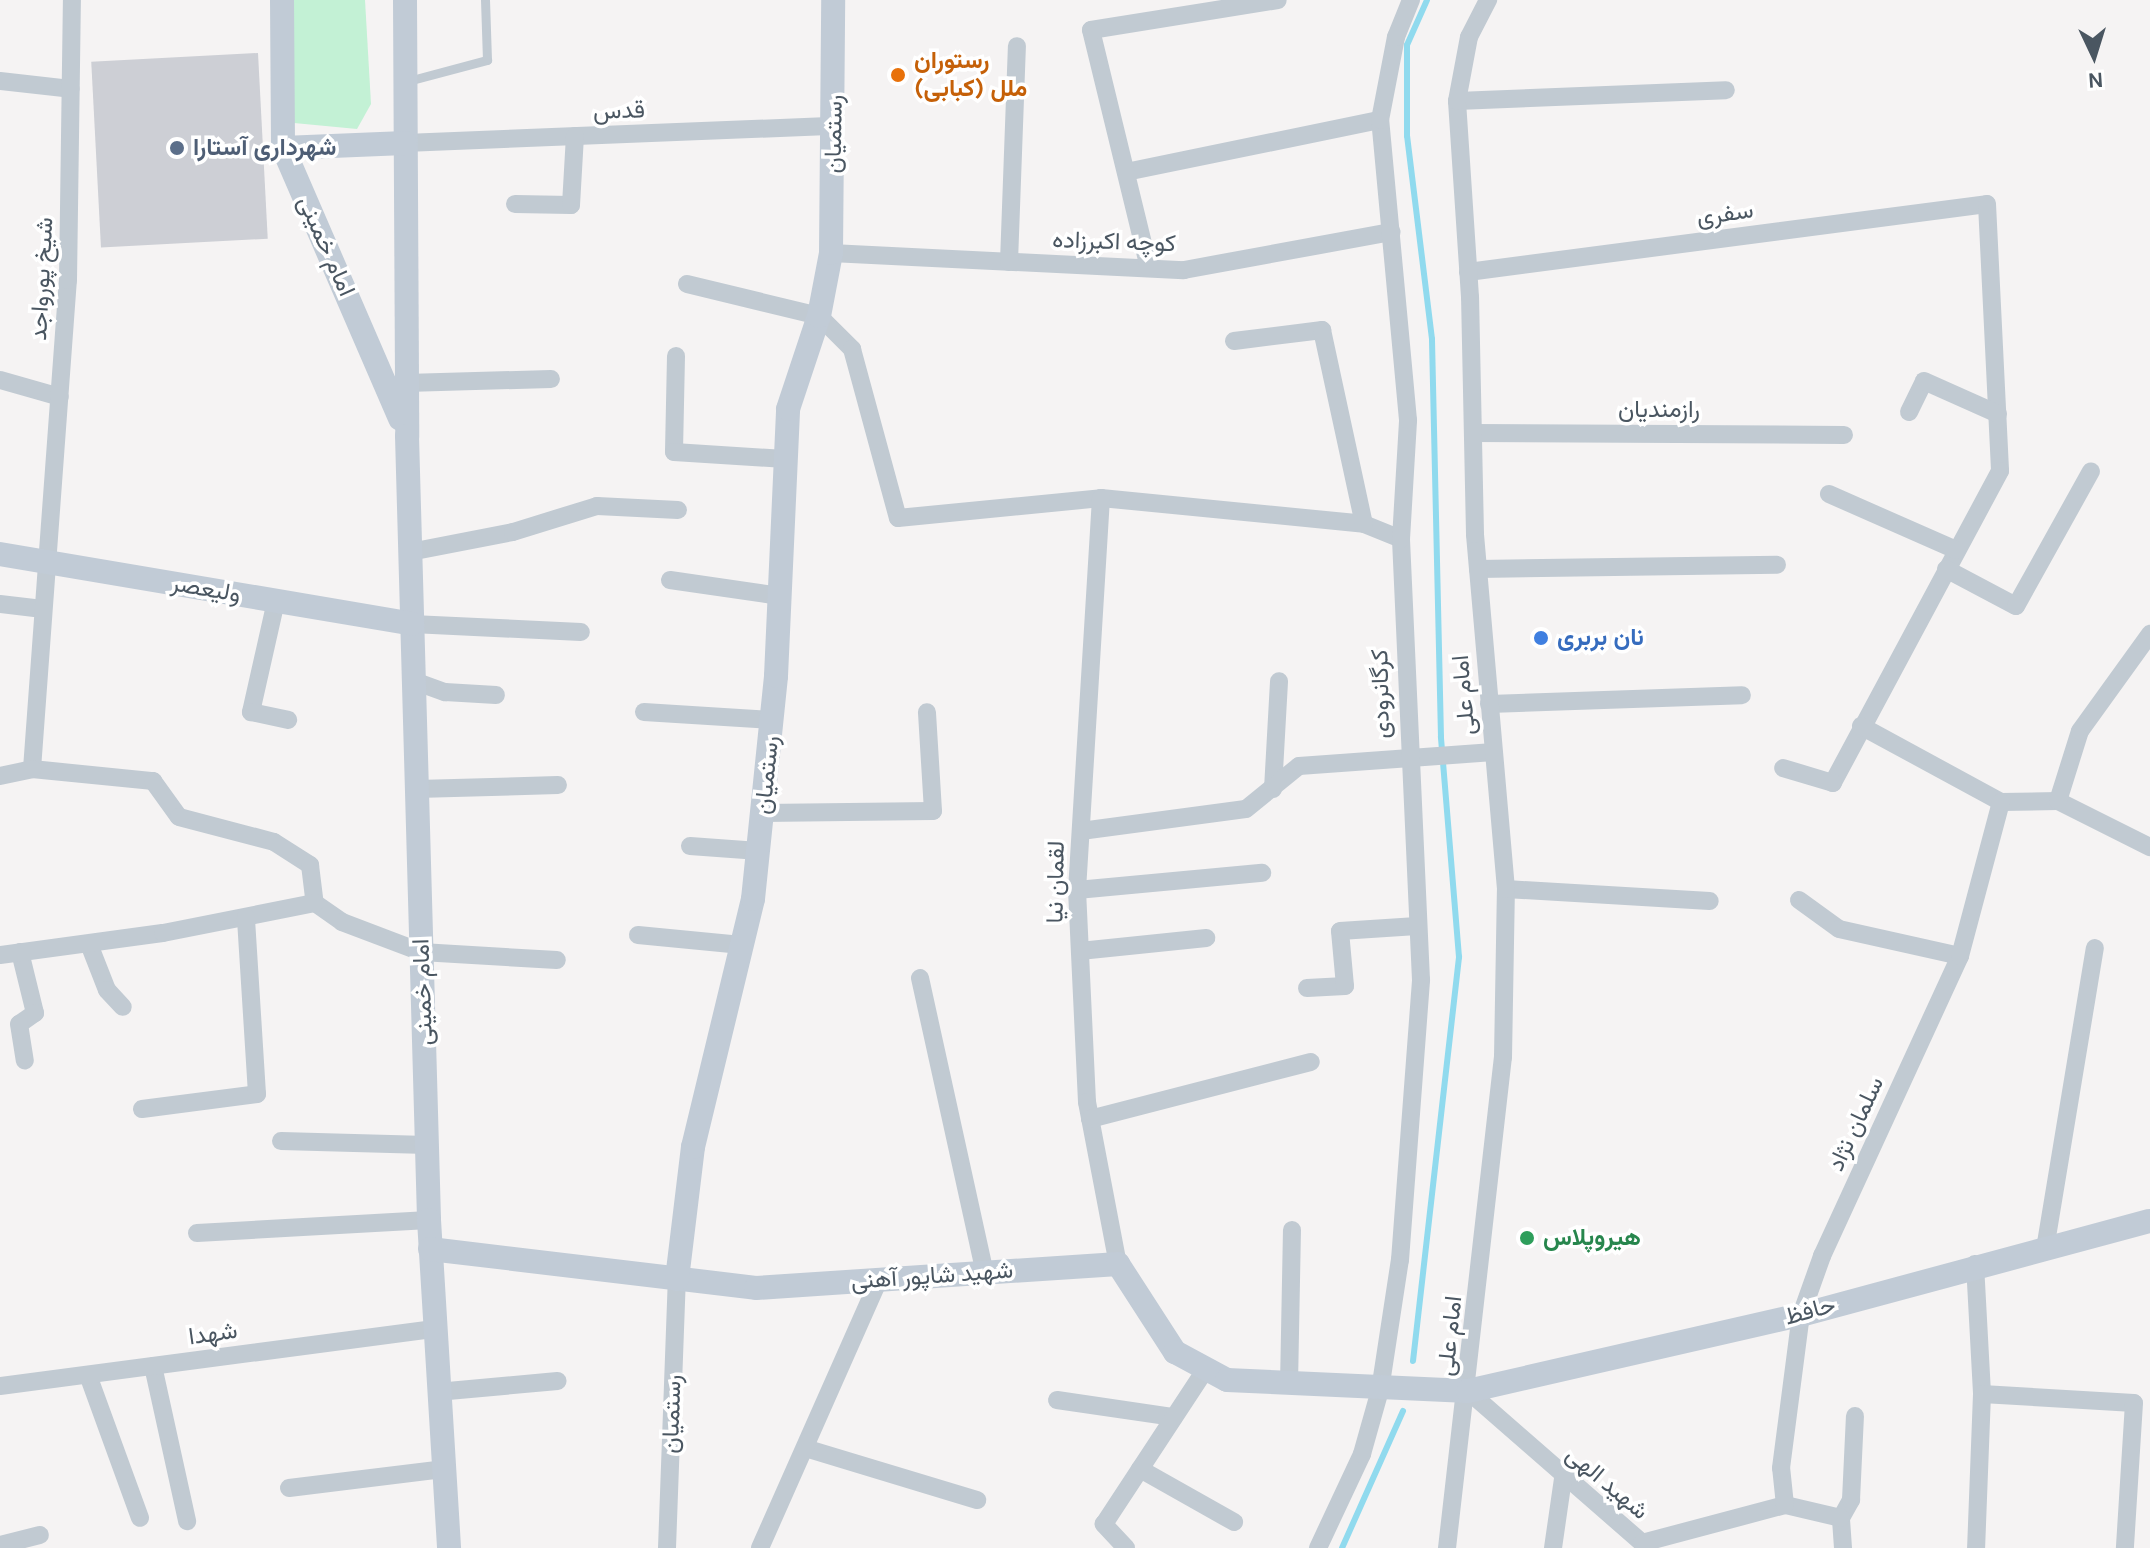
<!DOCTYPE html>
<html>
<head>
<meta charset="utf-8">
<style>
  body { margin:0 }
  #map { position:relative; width:2150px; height:1548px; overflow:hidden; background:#f5f3f3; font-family:Karla,Vazirmatn,sans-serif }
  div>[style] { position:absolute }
  .green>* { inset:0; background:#c3f1d5 }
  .stream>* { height:6px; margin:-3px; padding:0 3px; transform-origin:3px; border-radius:3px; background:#90daee }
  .building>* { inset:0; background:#cdcfd5; transform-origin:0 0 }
  .lane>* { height:9px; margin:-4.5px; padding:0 4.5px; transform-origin:4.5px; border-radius:4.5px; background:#c1cad2 }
  .street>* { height:18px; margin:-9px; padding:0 9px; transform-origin:9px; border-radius:9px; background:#c1cad2 }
  .secondary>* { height:24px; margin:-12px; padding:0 12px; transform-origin:12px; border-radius:12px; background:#c1cbd6 }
  .dots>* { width:22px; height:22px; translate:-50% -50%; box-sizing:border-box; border:4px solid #fff; border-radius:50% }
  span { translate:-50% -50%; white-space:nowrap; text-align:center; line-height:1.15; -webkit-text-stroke:7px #fff; paint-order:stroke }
  .food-label { font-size:24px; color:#c56008; font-weight:700 }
  .left { translate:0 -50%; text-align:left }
  .street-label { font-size:24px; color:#4a5661 }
  .service-label { font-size:24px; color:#4e5e75; font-weight:700 }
  .shop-label { font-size:24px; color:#366cbe; font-weight:700 }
  .leisure-label { font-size:24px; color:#27864d; font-weight:700 }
  .north { position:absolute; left:2054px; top:16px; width:80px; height:80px; -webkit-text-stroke:6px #fff; paint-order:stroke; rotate:176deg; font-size:22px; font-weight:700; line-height:32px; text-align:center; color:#4a5661 }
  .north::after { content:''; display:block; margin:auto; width:28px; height:36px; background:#4a5661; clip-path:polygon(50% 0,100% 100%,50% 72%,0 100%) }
</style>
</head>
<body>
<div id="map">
  <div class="green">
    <i style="clip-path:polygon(294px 0,365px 0,371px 104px,357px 129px,294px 123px)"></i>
  </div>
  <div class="stream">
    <i style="left:1413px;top:1361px;width:407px;rotate:-83.5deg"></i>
    <i style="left:1459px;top:957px;width:221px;rotate:-94.7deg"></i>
    <i style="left:1441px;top:737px;width:398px;rotate:-91.3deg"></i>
    <i style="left:1432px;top:339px;width:205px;rotate:-97deg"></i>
    <i style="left:1407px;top:136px;width:91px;rotate:-90deg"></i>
    <i style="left:1407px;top:45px;width:49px;rotate:-66deg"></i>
    <i style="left:1342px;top:1548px;width:150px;rotate:-66deg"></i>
  </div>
  <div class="building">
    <i style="left:258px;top:53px;width:186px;height:167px;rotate:87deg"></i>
  </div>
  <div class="lane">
    <i style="left:408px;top:81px;width:82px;rotate:-14.9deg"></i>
    <i style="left:487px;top:60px;width:60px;rotate:-91.9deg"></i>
  </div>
  <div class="street">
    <i style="left:0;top:81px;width:71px;rotate:6.4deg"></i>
    <i style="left:1457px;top:101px;width:269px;rotate:-2.3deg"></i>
    <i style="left:405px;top:143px;width:430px;rotate:-2.3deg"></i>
    <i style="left:1126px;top:172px;width:259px;rotate:-11.6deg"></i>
    <i style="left:515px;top:204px;width:56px;rotate:1deg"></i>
    <i style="left:571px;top:205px;width:69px;rotate:-86.7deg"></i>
    <i style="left:831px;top:253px;width:353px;rotate:2.8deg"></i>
    <i style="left:1184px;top:270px;width:211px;rotate:-10.4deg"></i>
    <i style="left:1009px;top:262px;width:216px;rotate:-87.9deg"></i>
    <i style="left:1149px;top:268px;width:245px;rotate:-103.7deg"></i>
    <i style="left:1091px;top:30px;width:189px;rotate:-9.1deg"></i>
    <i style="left:1468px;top:272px;width:523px;rotate:-7.46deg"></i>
    <i style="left:1987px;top:204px;width:267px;rotate:87.2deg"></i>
    <i style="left:2000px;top:471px;width:354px;rotate:118.2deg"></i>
    <i style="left:1833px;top:783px;width:52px;rotate:-163.3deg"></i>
    <i style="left:687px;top:284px;width:136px;rotate:13.6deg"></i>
    <i style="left:819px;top:316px;width:47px;rotate:45deg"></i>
    <i style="left:852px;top:349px;width:175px;rotate:74.8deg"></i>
    <i style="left:898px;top:518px;width:204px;rotate:-5.6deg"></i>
    <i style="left:1101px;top:498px;width:264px;rotate:5.6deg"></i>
    <i style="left:1364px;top:524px;width:40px;rotate:22deg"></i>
    <i style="left:1234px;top:341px;width:89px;rotate:-7.1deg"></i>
    <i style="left:1322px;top:330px;width:198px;rotate:77.8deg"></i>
    <i style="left:676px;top:356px;width:96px;rotate:91.2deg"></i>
    <i style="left:674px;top:452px;width:111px;rotate:3.6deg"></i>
    <i style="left:0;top:380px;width:62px;rotate:15.8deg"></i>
    <i style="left:406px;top:383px;width:145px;rotate:-1.6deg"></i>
    <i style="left:1909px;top:412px;width:34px;rotate:-64deg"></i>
    <i style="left:1924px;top:381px;width:81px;rotate:24deg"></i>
    <i style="left:1473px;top:433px;width:371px;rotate:0.3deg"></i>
    <i style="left:1829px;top:494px;width:139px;rotate:23.8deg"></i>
    <i style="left:1101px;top:498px;width:393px;rotate:93.5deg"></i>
    <i style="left:1077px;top:890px;width:212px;rotate:87.3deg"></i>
    <i style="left:1087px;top:1102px;width:165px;rotate:79.2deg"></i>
    <i style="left:410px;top:552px;width:105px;rotate:-11deg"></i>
    <i style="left:513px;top:532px;width:88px;rotate:-17.2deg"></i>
    <i style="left:597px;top:506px;width:81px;rotate:2.8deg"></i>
    <i style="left:1478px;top:569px;width:299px;rotate:-0.8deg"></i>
    <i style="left:1946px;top:569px;width:79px;rotate:27.9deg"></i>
    <i style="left:2016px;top:606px;width:154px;rotate:-60.9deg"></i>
    <i style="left:670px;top:580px;width:111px;rotate:8.3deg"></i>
    <i style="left:276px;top:601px;width:114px;rotate:102.7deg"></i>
    <i style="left:251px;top:712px;width:38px;rotate:12deg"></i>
    <i style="left:0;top:604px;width:43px;rotate:6.6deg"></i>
    <i style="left:412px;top:624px;width:169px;rotate:2.7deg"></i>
    <i style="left:414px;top:681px;width:33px;rotate:20deg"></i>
    <i style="left:445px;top:692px;width:51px;rotate:3.4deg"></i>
    <i style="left:1489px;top:704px;width:253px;rotate:-2deg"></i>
    <i style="left:644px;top:712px;width:128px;rotate:3.6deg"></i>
    <i style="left:1861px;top:726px;width:159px;rotate:28.5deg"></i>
    <i style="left:2001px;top:802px;width:57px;rotate:-1deg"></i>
    <i style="left:2058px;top:801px;width:103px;rotate:26.6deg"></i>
    <i style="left:32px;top:769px;width:490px;rotate:-85.8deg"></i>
    <i style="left:68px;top:280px;width:280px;rotate:-89.2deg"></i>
    <i style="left:32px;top:769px;width:122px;rotate:5.7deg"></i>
    <i style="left:153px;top:781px;width:44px;rotate:54.2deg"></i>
    <i style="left:179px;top:817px;width:98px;rotate:14.7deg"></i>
    <i style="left:274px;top:842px;width:43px;rotate:32.6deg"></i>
    <i style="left:310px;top:865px;width:38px;rotate:83deg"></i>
    <i style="left:315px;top:903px;width:33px;rotate:35deg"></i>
    <i style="left:342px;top:922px;width:85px;rotate:20.8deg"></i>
    <i style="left:421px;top:952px;width:136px;rotate:3.4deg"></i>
    <i style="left:0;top:776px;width:33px;rotate:-12deg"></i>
    <i style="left:417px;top:789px;width:141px;rotate:-1.6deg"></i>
    <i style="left:1273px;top:789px;width:108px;rotate:-86.8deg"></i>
    <i style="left:2058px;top:801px;width:73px;rotate:-72.6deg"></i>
    <i style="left:2080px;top:731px;width:120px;rotate:-54.2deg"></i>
    <i style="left:763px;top:813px;width:170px;rotate:-0.7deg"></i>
    <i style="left:933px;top:811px;width:99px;rotate:-93.5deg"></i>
    <i style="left:1081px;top:831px;width:166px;rotate:-7.6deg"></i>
    <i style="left:1246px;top:809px;width:68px;rotate:-39.1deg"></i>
    <i style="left:1299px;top:766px;width:195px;rotate:-4.1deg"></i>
    <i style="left:690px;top:846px;width:69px;rotate:4.1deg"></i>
    <i style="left:1506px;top:889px;width:204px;rotate:3.4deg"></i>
    <i style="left:1077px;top:890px;width:186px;rotate:-5.3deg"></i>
    <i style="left:1799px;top:900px;width:49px;rotate:35.9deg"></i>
    <i style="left:1839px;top:929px;width:124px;rotate:12.6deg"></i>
    <i style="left:638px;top:935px;width:104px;rotate:5.5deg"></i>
    <i style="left:89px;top:944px;width:49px;rotate:68.6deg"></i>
    <i style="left:107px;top:990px;width:23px;rotate:47deg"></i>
    <i style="left:1080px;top:951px;width:127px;rotate:-5.9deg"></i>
    <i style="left:20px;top:952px;width:63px;rotate:76.2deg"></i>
    <i style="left:35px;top:1013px;width:19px;rotate:145deg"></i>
    <i style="left:19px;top:1024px;width:37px;rotate:81deg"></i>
    <i style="left:0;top:955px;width:164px;rotate:-7.7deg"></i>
    <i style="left:163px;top:933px;width:155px;rotate:-11.2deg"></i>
    <i style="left:920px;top:978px;width:302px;rotate:77.6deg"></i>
    <i style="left:1307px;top:988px;width:38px;rotate:-3deg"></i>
    <i style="left:1345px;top:986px;width:55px;rotate:-95.2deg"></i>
    <i style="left:1340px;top:931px;width:77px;rotate:-3.7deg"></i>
    <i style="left:142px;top:1109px;width:116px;rotate:-7.4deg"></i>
    <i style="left:257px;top:1094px;width:177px;rotate:-93.6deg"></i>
    <i style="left:1090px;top:1119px;width:228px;rotate:-14.5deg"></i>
    <i style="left:281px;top:1141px;width:146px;rotate:1.6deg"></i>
    <i style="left:197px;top:1233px;width:232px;rotate:-3.2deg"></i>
    <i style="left:2045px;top:1249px;width:305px;rotate:-80.6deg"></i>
    <i style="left:1975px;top:1264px;width:130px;rotate:86.9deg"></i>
    <i style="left:1982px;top:1394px;width:154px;rotate:92.2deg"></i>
    <i style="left:153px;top:1366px;width:159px;rotate:77.6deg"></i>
    <i style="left:88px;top:1375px;width:152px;rotate:70deg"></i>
    <i style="left:1289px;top:1385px;width:155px;rotate:-88.9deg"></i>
    <i style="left:0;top:1386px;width:436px;rotate:-7.5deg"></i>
    <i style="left:1468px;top:1391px;width:231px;rotate:41.1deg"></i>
    <i style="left:1642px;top:1543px;width:148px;rotate:-14.9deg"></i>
    <i style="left:437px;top:1392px;width:121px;rotate:-5.2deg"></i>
    <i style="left:1982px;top:1394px;width:152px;rotate:3.4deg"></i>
    <i style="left:2134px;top:1403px;width:145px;rotate:93.6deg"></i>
    <i style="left:1057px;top:1400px;width:118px;rotate:8.3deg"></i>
    <i style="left:805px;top:1448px;width:180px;rotate:16.8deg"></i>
    <i style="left:1140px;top:1469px;width:108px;rotate:29.4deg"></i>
    <i style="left:289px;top:1488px;width:155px;rotate:-7deg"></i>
    <i style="left:1841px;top:1518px;width:21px;rotate:-61deg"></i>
    <i style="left:1851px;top:1500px;width:84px;rotate:-87.3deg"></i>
    <i style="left:0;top:1545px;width:41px;rotate:-14deg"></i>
    <i style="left:667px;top:1548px;width:269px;rotate:-87.9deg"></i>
    <i style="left:760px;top:1548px;width:293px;rotate:-66.1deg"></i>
    <i style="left:1126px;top:1548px;width:33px;rotate:-133deg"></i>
    <i style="left:1104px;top:1524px;width:186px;rotate:-56.7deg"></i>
    <i style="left:1318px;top:1548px;width:104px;rotate:-64.9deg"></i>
    <i style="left:1362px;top:1454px;width:66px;rotate:-74.3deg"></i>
    <i style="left:1380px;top:1390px;width:132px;rotate:-81.3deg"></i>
    <i style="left:1400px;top:1260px;width:281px;rotate:-85.7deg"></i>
    <i style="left:1421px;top:980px;width:441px;rotate:-92.6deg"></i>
    <i style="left:1401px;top:539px;width:119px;rotate:-86.6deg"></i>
    <i style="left:1408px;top:420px;width:301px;rotate:-95.3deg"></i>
    <i style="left:1380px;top:120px;width:85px;rotate:-79.1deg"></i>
    <i style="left:1396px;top:37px;width:40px;rotate:-68deg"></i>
    <i style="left:1447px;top:1548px;width:494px;rotate:-83.5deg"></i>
    <i style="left:1503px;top:1057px;width:168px;rotate:-89deg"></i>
    <i style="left:1506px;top:889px;width:356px;rotate:-95deg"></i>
    <i style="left:1475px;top:534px;width:237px;rotate:-91.2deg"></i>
    <i style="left:1470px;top:297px;width:196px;rotate:-93.8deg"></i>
    <i style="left:1457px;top:101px;width:65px;rotate:-79.4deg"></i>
    <i style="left:1469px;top:37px;width:42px;rotate:-62.8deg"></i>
    <i style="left:1553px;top:1548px;width:70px;rotate:-81.8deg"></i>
    <i style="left:1843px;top:1548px;width:30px;rotate:-94deg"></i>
    <i style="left:1841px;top:1518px;width:57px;rotate:-166.9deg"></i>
    <i style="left:1785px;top:1505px;width:37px;rotate:-96deg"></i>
    <i style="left:1781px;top:1468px;width:154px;rotate:-82.6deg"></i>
    <i style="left:1801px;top:1315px;width:63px;rotate:-70.4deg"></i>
    <i style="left:1822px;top:1256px;width:330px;rotate:-65.3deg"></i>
    <i style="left:1960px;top:956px;width:159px;rotate:-75.1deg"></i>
  </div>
  <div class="secondary">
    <i style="left:282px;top:0;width:148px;rotate:89.6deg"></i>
    <i style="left:283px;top:148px;width:295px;rotate:66.6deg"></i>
    <i style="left:405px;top:0;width:436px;rotate:89.7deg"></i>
    <i style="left:407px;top:436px;width:784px;rotate:88.39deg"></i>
    <i style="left:429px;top:1220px;width:329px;rotate:86.5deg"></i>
    <i style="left:283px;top:148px;width:122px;rotate:-2.3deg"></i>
    <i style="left:0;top:554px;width:418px;rotate:9.6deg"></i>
    <i style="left:430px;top:1249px;width:328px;rotate:6.8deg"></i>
    <i style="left:756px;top:1288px;width:363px;rotate:-3.8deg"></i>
    <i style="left:1118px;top:1264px;width:105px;rotate:57.1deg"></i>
    <i style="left:1175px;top:1352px;width:59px;rotate:28.3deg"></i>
    <i style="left:1227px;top:1380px;width:241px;rotate:2.6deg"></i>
    <i style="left:1468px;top:1391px;width:342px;rotate:-12.9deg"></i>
    <i style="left:1801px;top:1315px;width:361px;rotate:-15.1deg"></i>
    <i style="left:677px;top:1279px;width:133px;rotate:-83.1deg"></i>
    <i style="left:693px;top:1147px;width:255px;rotate:-76.4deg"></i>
    <i style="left:753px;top:899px;width:224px;rotate:-84.1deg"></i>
    <i style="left:776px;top:676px;width:267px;rotate:-87.4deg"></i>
    <i style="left:788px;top:409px;width:98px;rotate:-71.6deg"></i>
    <i style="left:819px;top:316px;width:64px;rotate:-79.2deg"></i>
    <i style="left:831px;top:253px;width:253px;rotate:-89.5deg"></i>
  </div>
  <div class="dots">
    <i style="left:898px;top:75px;background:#e8710a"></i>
    <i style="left:177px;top:148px;background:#5c6f8a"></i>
    <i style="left:1541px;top:638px;background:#3f7fe0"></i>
    <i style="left:1527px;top:1238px;background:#2e9e5b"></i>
  </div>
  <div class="food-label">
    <span class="left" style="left:914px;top:75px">رستوران<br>ملل (کبابی)</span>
  </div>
  <div class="street-label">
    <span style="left:619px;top:111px;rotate:-2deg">قدس</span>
    <span style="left:834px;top:134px;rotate:-89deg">رستمیان</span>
    <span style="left:1725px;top:214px;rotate:-8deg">سفری</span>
    <span style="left:1114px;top:242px;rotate:2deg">کوچه اکبرزاده</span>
    <span style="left:326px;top:246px;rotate:66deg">امام خمینی</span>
    <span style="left:42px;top:279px;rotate:-87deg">شیخ پورواجد</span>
    <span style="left:1659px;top:410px">رازمندیان</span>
    <span style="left:206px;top:589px;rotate:10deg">ولیعصر</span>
    <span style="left:1381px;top:694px;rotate:-91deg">کرگانرودی</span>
    <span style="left:1464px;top:695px;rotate:-95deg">امام علی</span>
    <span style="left:767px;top:775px;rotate:-84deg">رستمیان</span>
    <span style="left:1056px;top:882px;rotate:-89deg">لقمان نیا</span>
    <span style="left:423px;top:992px;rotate:-92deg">امام خمینی</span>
    <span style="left:1856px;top:1124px;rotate:-65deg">سلمان نژاد</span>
    <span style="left:932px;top:1276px;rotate:-4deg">شهید شاپور آهنی</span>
    <span style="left:1810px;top:1311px;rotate:-15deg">حافظ</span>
    <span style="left:213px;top:1334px;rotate:-8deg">شهدا</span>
    <span style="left:1450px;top:1336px;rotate:-84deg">امام علی</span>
    <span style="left:672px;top:1414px;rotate:-88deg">رستمیان</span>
    <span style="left:1607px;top:1483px;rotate:40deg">شهید الهی</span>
  </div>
  <div class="service-label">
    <span class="left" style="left:193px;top:148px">شهرداری آستارا</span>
  </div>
  <div class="shop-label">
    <span class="left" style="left:1557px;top:638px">نان بربری</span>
  </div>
  <div class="leisure-label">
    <span class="left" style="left:1543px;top:1238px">هیروپلاس</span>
  </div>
  <div class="north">N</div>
</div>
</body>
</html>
